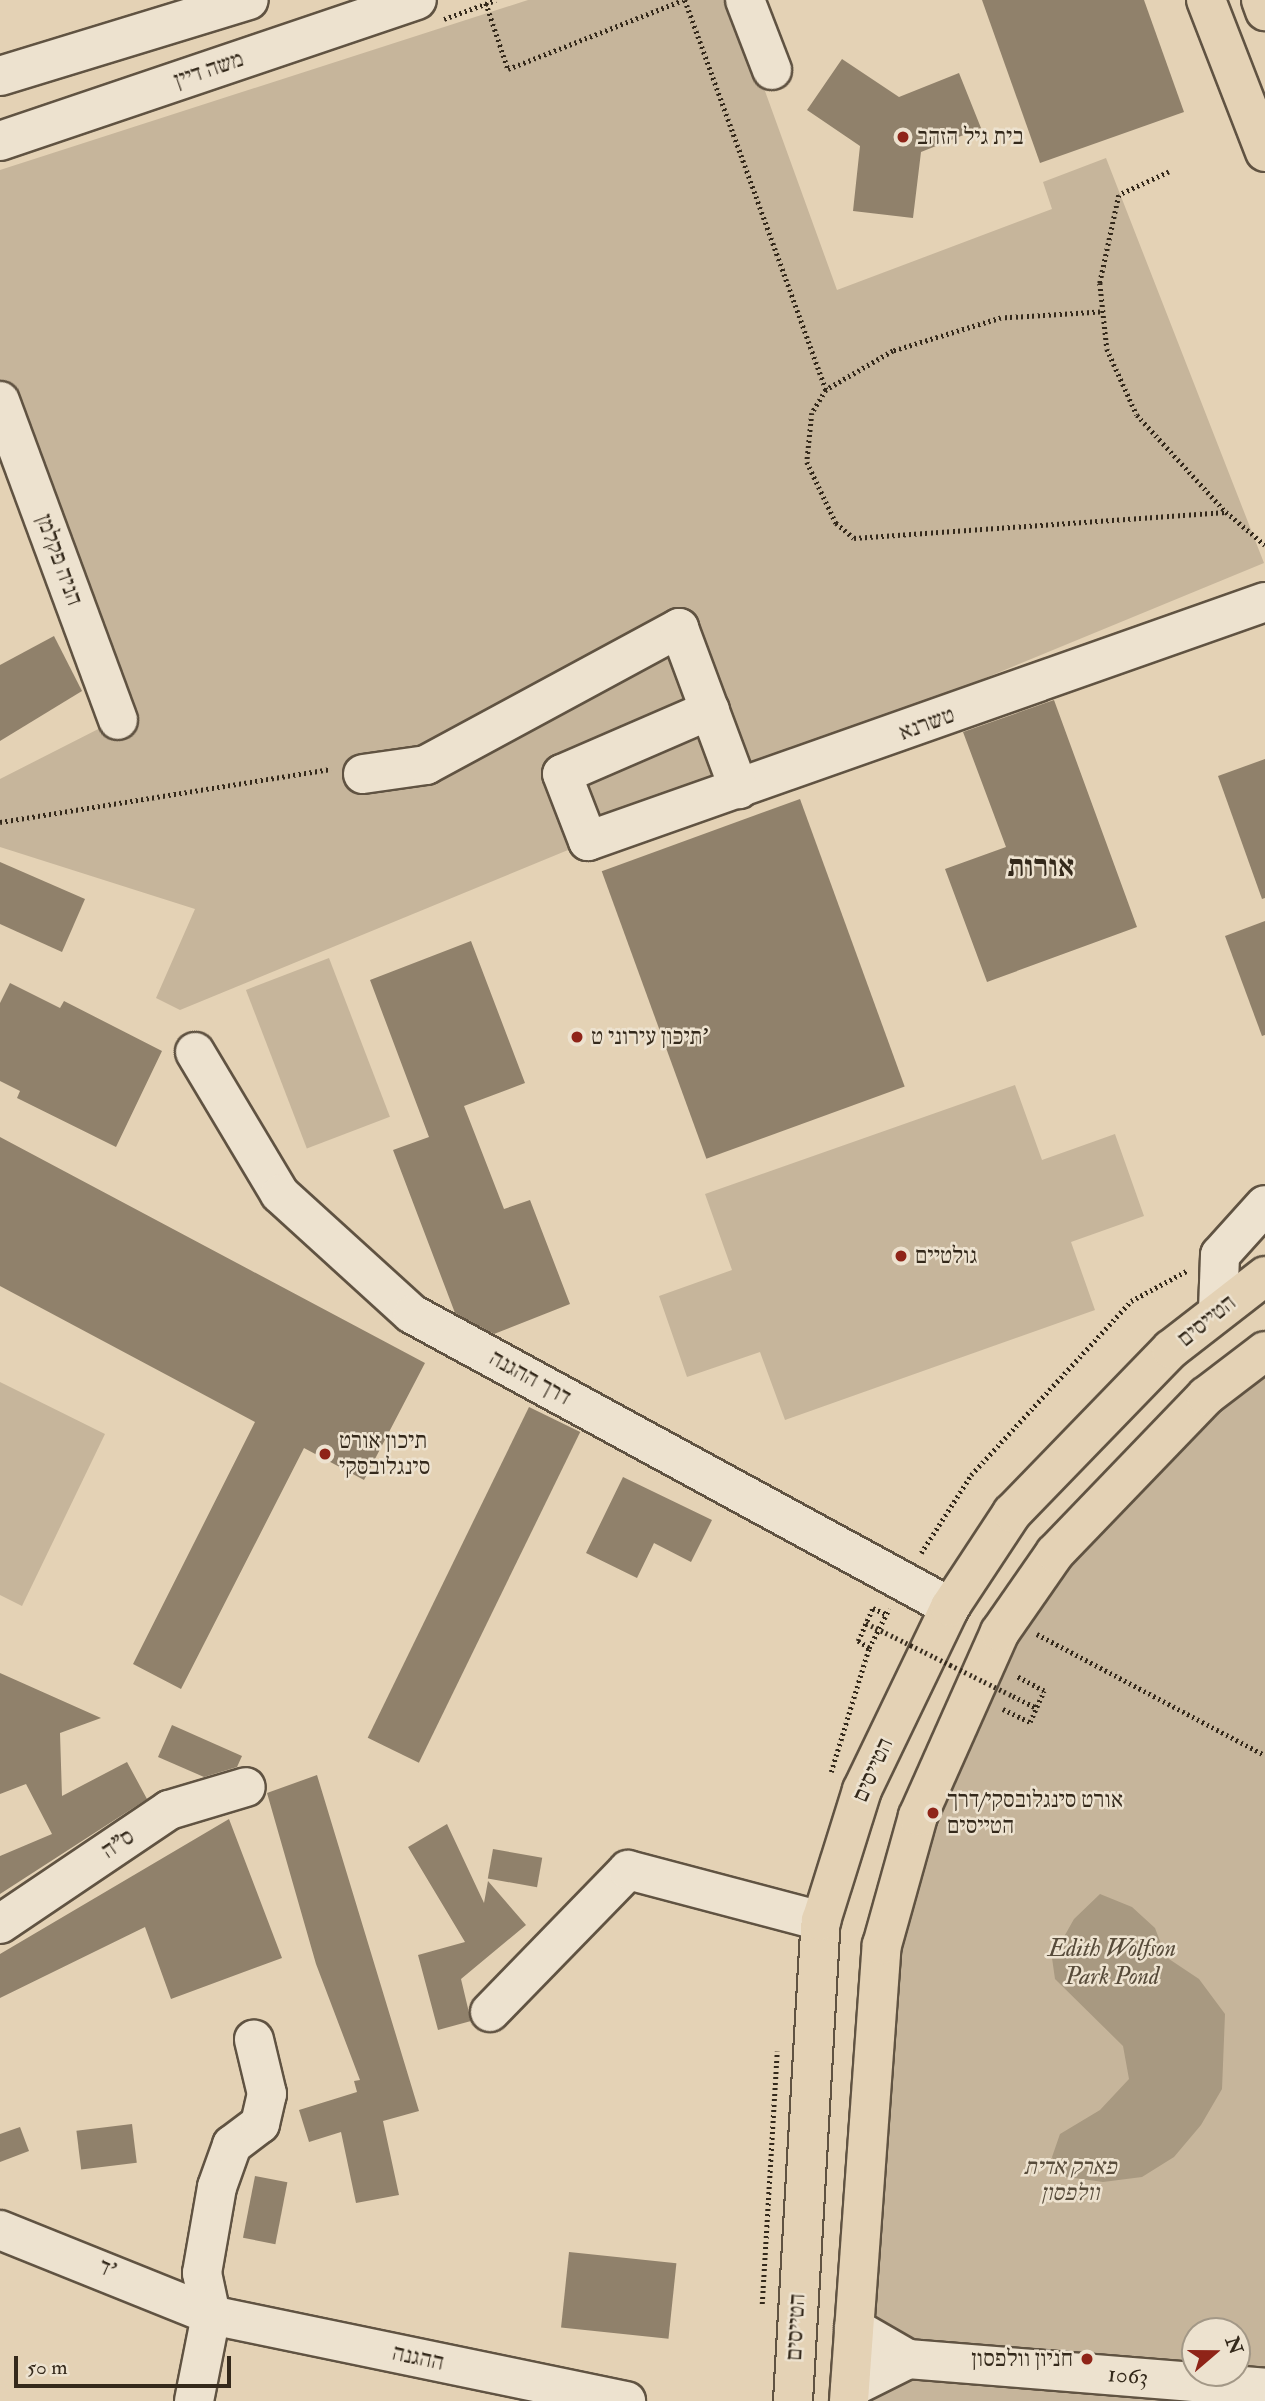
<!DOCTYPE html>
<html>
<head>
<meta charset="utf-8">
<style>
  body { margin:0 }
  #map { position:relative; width:1265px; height:2401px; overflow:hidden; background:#e4d2b5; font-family:"IM FELL Double Pica","Frank Ruhl Libre",serif }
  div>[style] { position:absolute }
  .green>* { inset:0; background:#c6b59b; transform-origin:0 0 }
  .water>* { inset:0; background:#a89981 }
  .building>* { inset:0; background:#90816b; transform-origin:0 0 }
  .path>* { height:4.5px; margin-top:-2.25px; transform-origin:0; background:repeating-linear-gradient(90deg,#34291b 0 2px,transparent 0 5.5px) }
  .roads { filter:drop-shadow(2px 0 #605342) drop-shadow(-2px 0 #605342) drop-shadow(0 2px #605342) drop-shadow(0 -2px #605342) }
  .minor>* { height:38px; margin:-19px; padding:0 19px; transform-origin:19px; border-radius:19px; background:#ede2cf }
  .major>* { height:38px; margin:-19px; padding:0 19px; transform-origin:19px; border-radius:19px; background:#e4d2b5 }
  .path-bridge>* { height:4.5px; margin-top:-2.25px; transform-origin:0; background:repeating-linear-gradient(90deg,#34291b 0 2px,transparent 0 5.5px) }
  .dots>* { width:19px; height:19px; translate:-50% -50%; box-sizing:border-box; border:4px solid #ede2cf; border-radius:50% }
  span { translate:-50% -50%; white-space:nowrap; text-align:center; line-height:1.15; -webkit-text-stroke:5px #ede2cf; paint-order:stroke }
  .street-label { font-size:23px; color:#34291b }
  .poi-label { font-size:23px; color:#34291b }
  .left { translate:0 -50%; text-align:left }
  .right { translate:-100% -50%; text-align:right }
  .park-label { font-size:23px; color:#584c3b; font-style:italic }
  .water-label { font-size:24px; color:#574b3a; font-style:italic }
  .district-label { font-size:30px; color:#34291b; font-weight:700 }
  .north { position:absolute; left:1181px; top:2317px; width:70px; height:70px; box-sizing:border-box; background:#ede2cf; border:2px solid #a39887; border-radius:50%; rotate:70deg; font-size:19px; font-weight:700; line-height:28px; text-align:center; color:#34291b }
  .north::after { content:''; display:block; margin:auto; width:24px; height:32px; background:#8f2418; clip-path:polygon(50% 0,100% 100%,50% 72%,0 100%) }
  .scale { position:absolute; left:14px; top:2356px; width:217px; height:32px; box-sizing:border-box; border:4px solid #34291b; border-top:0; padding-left:9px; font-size:21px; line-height:24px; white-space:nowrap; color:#34291b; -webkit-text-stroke:5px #ede2cf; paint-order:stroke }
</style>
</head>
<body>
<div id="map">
  <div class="green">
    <i style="clip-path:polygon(528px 0,732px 0,837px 290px,1052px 209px,1043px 182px,1106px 158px,1264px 563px,180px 1010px,156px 998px,195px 909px,0 847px,0 779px,118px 719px,0 403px,0 170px)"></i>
    <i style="left:329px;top:958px;width:170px;height:89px;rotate:69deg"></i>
    <i style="clip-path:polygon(1015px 1085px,1042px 1160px,1115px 1134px,1144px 1216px,1071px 1242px,1095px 1310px,785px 1420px,760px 1352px,687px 1377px,659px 1296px,732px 1270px,705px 1194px)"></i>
    <i style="clip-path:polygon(evenodd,1265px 1364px,1265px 2401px,862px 2401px,892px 1940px,945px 1777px,1057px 1565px,1265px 1364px,1195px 2331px,1237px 2331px,1237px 2373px,1195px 2373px,1195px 2331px)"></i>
    <i style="clip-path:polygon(0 1382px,105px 1434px,22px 1606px,0 1595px)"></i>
  </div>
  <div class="water">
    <i style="clip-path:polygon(1100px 1894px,1132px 1907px,1155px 1928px,1166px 1957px,1199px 1979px,1225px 2014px,1222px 2089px,1201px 2125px,1174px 2157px,1142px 2177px,1103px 2182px,1060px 2176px,1052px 2157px,1060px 2134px,1100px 2110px,1129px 2079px,1123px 2046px,1055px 1979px,1052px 1958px,1074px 1919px)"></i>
  </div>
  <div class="building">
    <i style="clip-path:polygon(982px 0,1144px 0,1184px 112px,1040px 163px)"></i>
    <i style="clip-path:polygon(842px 59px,899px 97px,959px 73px,981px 128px,921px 152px,913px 218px,853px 211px,860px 146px,807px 110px)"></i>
    <i style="clip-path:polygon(54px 636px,82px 691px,0 741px,0 665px)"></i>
    <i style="clip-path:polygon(1054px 700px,1137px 927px,987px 982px,945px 869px,1006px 847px,963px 732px)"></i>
    <i style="clip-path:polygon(1265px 759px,1265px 898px,1262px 899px,1218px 776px)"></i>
    <i style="left:800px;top:799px;width:306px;height:211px;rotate:70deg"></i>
    <i style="clip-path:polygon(0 862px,85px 899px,62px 952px,0 924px)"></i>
    <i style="clip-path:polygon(1265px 921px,1265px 1035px,1262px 1036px,1225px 936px)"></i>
    <i style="clip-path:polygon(471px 941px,525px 1083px,464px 1106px,504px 1209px,530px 1200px,570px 1304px,494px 1334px,455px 1313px,393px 1150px,429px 1137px,370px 980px)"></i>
    <i style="clip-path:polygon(10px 983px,60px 1008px,64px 1001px,162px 1051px,116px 1147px,17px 1098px,20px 1091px,0 1081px,0 1003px)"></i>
    <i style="clip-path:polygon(0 1137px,425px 1363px,364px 1480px,304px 1448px,181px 1689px,133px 1664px,255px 1422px,0 1286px)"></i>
    <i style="left:529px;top:1407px;width:57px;height:368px;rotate:26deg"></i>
    <i style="clip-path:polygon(623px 1477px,712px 1520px,691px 1562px,654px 1543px,637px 1578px,586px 1553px)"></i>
    <i style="clip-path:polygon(0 1673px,101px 1718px,60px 1733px,62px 1796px,127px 1762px,147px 1799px,0 1894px,0 1856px,52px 1834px,26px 1784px,0 1794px)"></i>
    <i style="clip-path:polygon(172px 1725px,242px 1756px,237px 1767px,204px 1777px,158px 1757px)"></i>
    <i style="clip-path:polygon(317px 1775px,419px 2111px,383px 2121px,399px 2195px,356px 2203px,341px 2132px,309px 2142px,299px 2110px,357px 2092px,354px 2081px,360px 2080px,316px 1964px,267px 1793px)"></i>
    <i style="clip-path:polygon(229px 1819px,282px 1958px,171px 1999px,145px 1927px,0 1998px,0 1954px)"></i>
    <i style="clip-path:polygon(447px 1824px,484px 1903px,488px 1881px,526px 1925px,461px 1979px,471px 2021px,438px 2030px,418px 1955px,465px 1942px,408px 1847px)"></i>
    <i style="left:493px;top:1849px;width:50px;height:30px;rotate:10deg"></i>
    <i style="left:132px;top:2124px;width:39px;height:56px;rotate:83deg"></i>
    <i style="clip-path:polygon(20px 2127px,29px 2151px,0 2162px,0 2134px)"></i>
    <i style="left:255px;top:2176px;width:33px;height:63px;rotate:11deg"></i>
    <i style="left:569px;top:2252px;width:108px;height:76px;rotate:6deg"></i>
  </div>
  <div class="path">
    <i style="left:685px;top:0;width:415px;rotate:70.1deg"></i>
    <i style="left:486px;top:3px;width:70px;rotate:71.6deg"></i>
    <i style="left:508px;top:69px;width:188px;rotate:-21.5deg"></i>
    <i style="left:444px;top:19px;width:55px;rotate:-20.1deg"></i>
    <i style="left:1169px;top:172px;width:55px;rotate:155.3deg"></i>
    <i style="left:1119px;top:195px;width:90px;rotate:102.2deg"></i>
    <i style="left:1100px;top:283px;width:66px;rotate:83.9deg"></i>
    <i style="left:1107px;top:349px;width:72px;rotate:65.6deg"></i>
    <i style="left:1137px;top:415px;width:132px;rotate:47.5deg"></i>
    <i style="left:1226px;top:512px;width:51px;rotate:40.2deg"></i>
    <i style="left:1100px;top:312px;width:99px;rotate:176.5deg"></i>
    <i style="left:1001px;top:318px;width:113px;rotate:163deg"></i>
    <i style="left:893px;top:351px;width:78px;rotate:149.8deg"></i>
    <i style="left:826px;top:390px;width:27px;rotate:121deg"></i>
    <i style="left:812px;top:413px;width:49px;rotate:95.8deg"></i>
    <i style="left:807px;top:462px;width:68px;rotate:64.6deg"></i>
    <i style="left:836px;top:523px;width:23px;rotate:40deg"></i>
    <i style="left:854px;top:538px;width:373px;rotate:-4deg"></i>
    <i style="left:0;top:822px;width:335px;rotate:-9.1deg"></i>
    <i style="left:921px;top:1553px;width:93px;rotate:-57.3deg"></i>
    <i style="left:971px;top:1475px;width:236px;rotate:-47.4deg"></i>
    <i style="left:1131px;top:1301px;width:65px;rotate:-28.5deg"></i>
    <i style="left:1037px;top:1634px;width:258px;rotate:28deg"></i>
    <i style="left:869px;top:1648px;width:13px;rotate:-148deg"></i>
    <i style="left:858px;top:1641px;width:36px;rotate:-66deg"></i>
    <i style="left:873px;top:1608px;width:14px;rotate:25deg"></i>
    <i style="left:1013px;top:1696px;width:27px;rotate:27deg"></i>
    <i style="left:1003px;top:1709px;width:30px;rotate:26deg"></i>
    <i style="left:1030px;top:1722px;width:34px;rotate:-66deg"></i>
    <i style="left:1044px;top:1691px;width:32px;rotate:-152deg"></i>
    <i style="left:831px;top:1772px;width:130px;rotate:-73deg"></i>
    <i style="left:869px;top:1648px;width:44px;rotate:-62.9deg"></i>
    <i style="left:762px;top:2304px;width:253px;rotate:-86.6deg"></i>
  </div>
  <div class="roads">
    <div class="minor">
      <i style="left:745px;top:0;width:75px;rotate:68.9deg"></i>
      <i style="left:0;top:76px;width:260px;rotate:-17deg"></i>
      <i style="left:0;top:141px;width:440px;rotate:-18.7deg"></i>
      <i style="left:0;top:401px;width:340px;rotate:69.7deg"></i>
      <i style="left:710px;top:710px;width:161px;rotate:156.6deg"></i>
      <i style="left:562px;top:774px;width:72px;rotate:68.8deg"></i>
      <i style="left:588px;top:841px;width:718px;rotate:-19.44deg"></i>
      <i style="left:363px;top:774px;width:64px;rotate:-8.1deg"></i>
      <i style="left:426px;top:765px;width:288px;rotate:-28.4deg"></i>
      <i style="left:679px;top:628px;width:172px;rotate:69.6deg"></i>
      <i style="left:195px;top:1052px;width:165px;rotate:59.1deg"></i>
      <i style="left:280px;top:1194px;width:178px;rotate:42.3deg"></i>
      <i style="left:412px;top:1314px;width:613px;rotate:28.57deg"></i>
      <i style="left:1218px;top:1310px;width:55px;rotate:-87.9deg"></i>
      <i style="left:1220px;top:1255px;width:67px;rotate:-48deg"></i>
      <i style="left:0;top:1924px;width:204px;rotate:-34deg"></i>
      <i style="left:169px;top:1810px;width:80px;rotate:-16.6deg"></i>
      <i style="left:490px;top:2012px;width:198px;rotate:-45.8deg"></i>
      <i style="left:628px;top:1870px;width:200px;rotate:14.8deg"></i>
      <i style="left:0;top:2230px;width:227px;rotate:21.9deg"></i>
      <i style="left:211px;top:2315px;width:424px;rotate:11.7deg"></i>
      <i style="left:854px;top:2328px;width:62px;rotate:29.9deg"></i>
      <i style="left:908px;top:2359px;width:358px;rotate:4.6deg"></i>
      <i style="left:850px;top:2388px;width:65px;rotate:-26.6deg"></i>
      <i style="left:194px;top:2401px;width:88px;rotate:-78.8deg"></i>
      <i style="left:211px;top:2315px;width:43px;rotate:-102.1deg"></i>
      <i style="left:202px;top:2273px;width:87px;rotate:-80.1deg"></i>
      <i style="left:217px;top:2187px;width:45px;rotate:-70.3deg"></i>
      <i style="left:232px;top:2145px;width:35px;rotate:-37deg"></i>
      <i style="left:260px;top:2124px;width:31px;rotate:-77deg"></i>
      <i style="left:267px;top:2094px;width:56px;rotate:-103.5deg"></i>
    </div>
    <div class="major">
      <i style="left:1206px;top:0;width:163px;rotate:68.8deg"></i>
      <i style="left:1261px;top:0;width:12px;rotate:70deg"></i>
      <i style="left:793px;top:2401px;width:481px;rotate:-86.7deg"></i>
      <i style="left:821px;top:1921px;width:137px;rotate:-72.6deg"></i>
      <i style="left:862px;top:1790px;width:203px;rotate:-64.3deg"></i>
      <i style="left:950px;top:1607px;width:113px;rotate:-56.6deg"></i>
      <i style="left:1012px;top:1513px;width:228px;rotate:-45.9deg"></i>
      <i style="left:1171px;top:1349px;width:119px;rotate:-37.8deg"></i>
      <i style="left:849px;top:2401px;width:457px;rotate:-85.9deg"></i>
      <i style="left:882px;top:1945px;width:134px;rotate:-74.4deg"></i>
      <i style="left:918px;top:1816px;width:201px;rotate:-66deg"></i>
      <i style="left:1000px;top:1632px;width:96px;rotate:-55.2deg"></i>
      <i style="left:1055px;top:1553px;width:218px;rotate:-46.1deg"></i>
      <i style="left:1206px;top:1396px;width:74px;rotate:-37.3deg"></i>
    </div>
  </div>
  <div class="path-bridge">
    <i style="left:866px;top:1623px;width:164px;rotate:26.4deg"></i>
  </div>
  <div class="dots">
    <i style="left:903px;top:137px;background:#8f2418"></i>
    <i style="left:577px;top:1037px;background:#8f2418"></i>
    <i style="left:901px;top:1256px;background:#8f2418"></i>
    <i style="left:325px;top:1454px;background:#8f2418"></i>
    <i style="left:933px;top:1813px;background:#8f2418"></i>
    <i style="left:1087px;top:2359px;background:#8f2418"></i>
  </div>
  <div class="street-label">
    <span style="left:209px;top:70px;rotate:-19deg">משה דיין</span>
    <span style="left:59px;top:560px;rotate:70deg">הניה פקלמן</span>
    <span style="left:927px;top:724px;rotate:-20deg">טשרנא</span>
    <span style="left:1207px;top:1321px;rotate:-39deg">הטייסים</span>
    <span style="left:530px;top:1378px;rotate:29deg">דרך ההגנה</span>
    <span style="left:873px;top:1770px;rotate:-66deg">הטייסים</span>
    <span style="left:118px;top:1844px;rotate:-34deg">ס"ה</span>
    <span style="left:107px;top:2269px;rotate:24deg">ד'</span>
    <span style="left:796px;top:2327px;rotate:-87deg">הטייסים</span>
    <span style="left:418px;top:2358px;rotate:12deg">ההגנה</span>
    <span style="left:1128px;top:2376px;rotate:5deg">1063</span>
  </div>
  <div class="poi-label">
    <span class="left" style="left:917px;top:137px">בית גיל הזהב</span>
    <span class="left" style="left:591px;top:1037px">תיכון עירוני ט'</span>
    <span class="left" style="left:915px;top:1256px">גולטיים</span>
    <span class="left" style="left:339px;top:1454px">תיכון אורט<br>סינגלובסקי</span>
    <span class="left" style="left:947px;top:1813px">אורט סינגלובסקי/דרך<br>הטייסים</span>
    <span class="right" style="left:1073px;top:2359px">חניון וולפסון</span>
  </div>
  <div class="park-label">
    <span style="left:1070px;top:2180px">פארק אדית<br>וולפסון</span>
  </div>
  <div class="water-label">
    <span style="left:1112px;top:1963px">Edith Wolfson<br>Park Pond</span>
  </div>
  <div class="district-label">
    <span style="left:1041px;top:867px">אורות</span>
  </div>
  <div class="north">N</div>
  <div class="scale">50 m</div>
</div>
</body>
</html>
